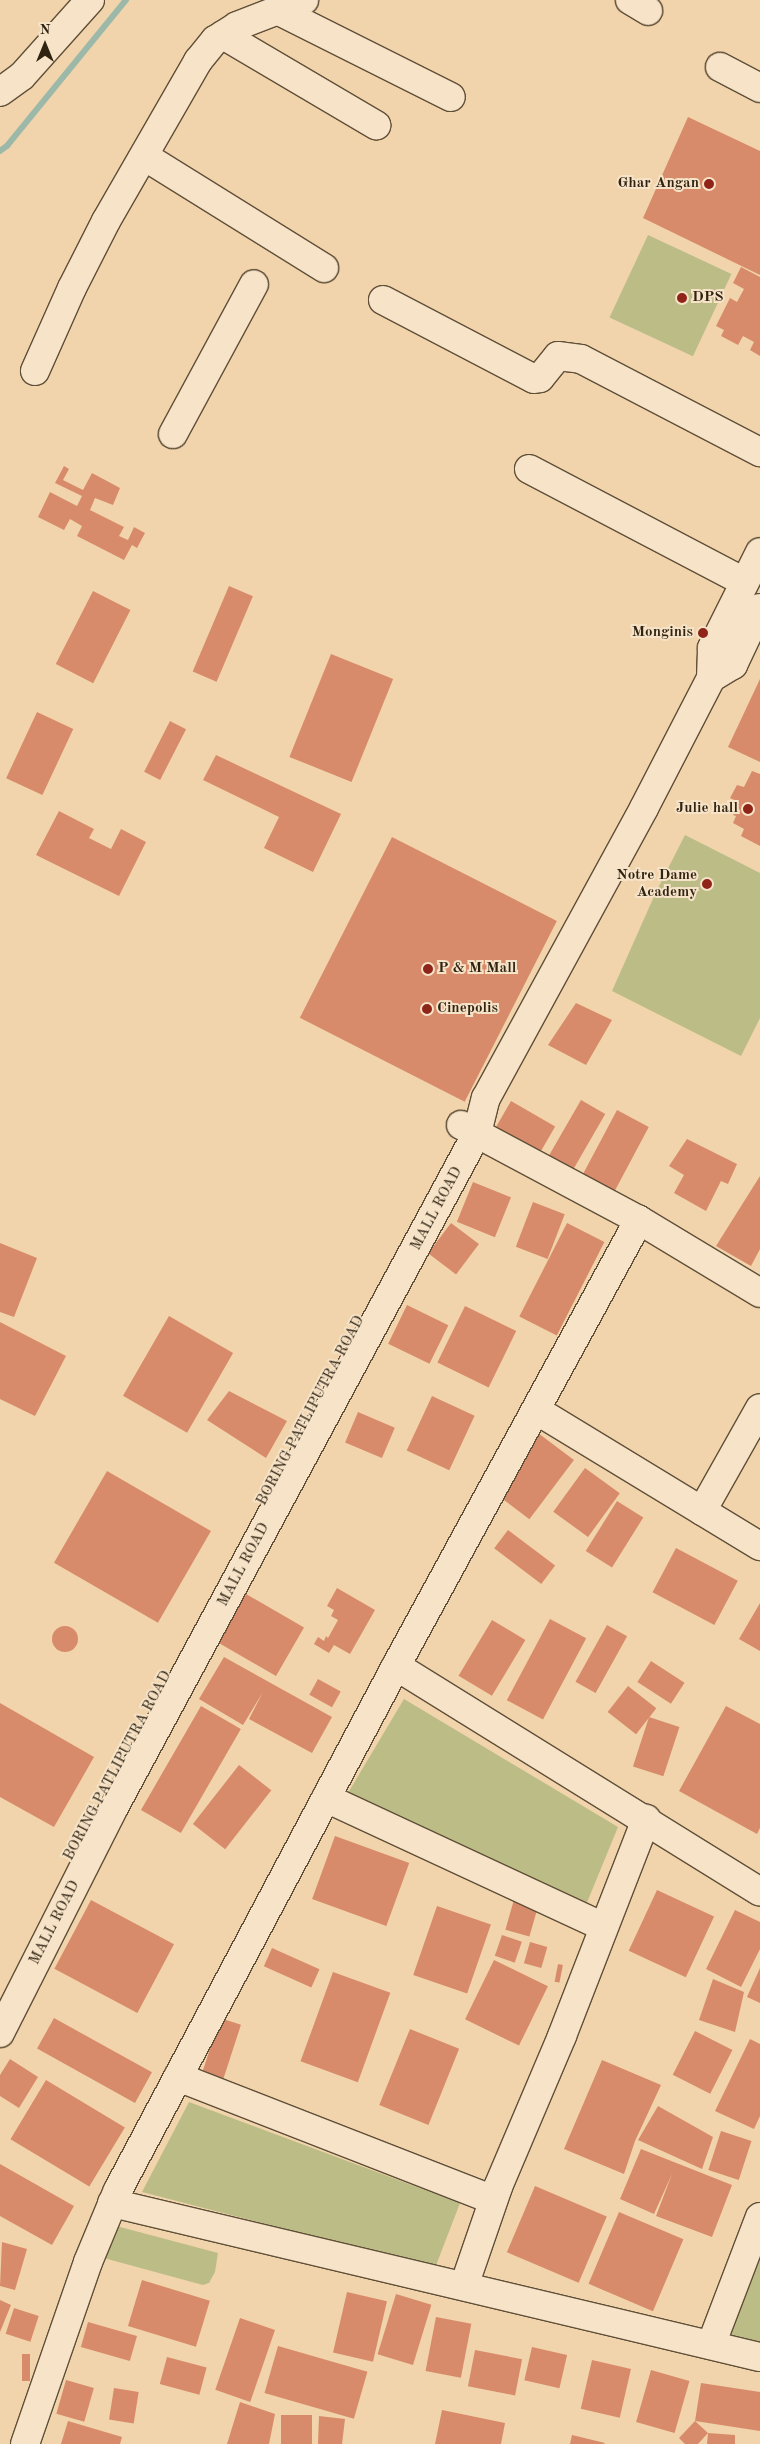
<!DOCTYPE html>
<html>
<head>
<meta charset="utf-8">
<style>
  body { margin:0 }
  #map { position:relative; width:760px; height:2444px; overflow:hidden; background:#f1d4ab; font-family:"Old Standard TT",serif }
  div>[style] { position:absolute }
  .green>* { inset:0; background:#bcbc87; transform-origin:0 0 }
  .stream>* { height:5.5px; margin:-2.75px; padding:0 2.75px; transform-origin:2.75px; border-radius:2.75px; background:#9bb8a9 }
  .building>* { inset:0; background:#d88b6a; transform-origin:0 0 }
  .round { border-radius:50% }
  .roads { filter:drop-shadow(1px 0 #604f38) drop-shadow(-1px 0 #604f38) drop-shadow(0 1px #604f38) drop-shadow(0 -1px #604f38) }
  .minor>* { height:28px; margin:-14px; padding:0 14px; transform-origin:14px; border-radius:14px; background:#f6e3c8 }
  .dots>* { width:14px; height:14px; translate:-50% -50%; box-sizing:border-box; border:2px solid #f6e3c8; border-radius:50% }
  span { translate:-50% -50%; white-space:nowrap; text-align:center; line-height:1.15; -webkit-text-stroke:4px #f6e3c8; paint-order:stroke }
  .poi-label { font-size:15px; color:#302312; font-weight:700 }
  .right { translate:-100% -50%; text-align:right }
  .left { translate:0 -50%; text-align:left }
  .street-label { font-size:15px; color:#302312 }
  .north { position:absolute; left:20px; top:20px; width:50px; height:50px; -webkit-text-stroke:4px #f6e3c8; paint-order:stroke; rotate:0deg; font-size:14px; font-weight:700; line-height:20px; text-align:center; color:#302312 }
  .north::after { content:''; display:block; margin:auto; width:18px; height:22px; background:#302312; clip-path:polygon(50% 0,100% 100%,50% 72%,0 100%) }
</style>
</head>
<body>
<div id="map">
  <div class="green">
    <i style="left:648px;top:235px;width:92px;height:91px;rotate:25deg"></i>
    <i style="clip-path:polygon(685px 835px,760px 873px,760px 1018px,741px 1056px,612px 991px,656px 892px)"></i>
    <i style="clip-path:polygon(404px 1699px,618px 1827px,586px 1905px,345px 1798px)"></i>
    <i style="clip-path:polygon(189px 2102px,460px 2203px,435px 2268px,142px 2192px)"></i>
    <i style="clip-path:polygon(109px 2224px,218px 2253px,215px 2272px,209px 2283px,203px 2285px,100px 2257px)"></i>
    <i style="clip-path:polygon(760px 2239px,760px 2350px,720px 2340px)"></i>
  </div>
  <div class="stream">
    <i style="left:0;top:151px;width:9px;rotate:-36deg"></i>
    <i style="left:7px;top:146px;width:188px;rotate:-50.8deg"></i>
  </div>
  <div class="building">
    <i style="clip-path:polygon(688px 117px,760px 151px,760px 275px,643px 218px)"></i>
    <i style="clip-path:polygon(741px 267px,760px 277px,760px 356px,750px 350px,754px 342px,743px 336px,738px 345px,721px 336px,724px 330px,716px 326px,730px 298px,737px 302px,744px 289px,733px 283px)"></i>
    <i style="clip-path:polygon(64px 466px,69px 469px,63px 480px,83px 490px,92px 473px,120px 488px,113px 505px,95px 498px,90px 510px,124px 527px,119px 536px,128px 540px,134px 527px,145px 533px,137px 548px,132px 545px,124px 560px,77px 536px,82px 526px,70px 519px,64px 530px,38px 517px,50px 492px,77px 506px,82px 496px,55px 483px)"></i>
    <i style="left:229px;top:586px;width:26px;height:93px;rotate:23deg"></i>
    <i style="left:93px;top:591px;width:42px;height:82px;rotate:27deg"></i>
    <i style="left:331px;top:654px;width:67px;height:111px;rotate:22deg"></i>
    <i style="clip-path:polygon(760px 679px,760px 762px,728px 747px)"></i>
    <i style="left:37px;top:712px;width:40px;height:73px;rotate:25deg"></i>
    <i style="left:170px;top:721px;width:18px;height:57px;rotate:27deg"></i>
    <i style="clip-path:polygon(216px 755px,341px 814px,313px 872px,264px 848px,279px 817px,203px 780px)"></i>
    <i style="clip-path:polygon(752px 771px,760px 774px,760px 846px,741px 836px,744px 829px,733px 823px,736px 816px,733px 815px,739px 802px,730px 798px,737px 785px,744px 787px)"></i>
    <i style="clip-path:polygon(59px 811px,94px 829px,89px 838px,111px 849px,121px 829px,146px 842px,119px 896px,36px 855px)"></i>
    <i style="left:392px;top:837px;width:185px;height:203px;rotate:27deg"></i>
    <i style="clip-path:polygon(576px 1003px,612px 1020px,586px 1065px,548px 1045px)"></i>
    <i style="left:581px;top:1100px;width:28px;height:71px;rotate:30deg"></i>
    <i style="left:511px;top:1101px;width:51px;height:37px;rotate:30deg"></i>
    <i style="left:617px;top:1110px;width:36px;height:80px;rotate:28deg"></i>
    <i style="clip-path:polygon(687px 1139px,737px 1164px,728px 1184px,721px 1181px,706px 1211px,674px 1193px,684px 1175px,669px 1166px)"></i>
    <i style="clip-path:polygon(760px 1176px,760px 1249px,751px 1266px,716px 1246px)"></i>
    <i style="left:473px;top:1182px;width:41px;height:43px;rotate:22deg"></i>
    <i style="left:533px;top:1202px;width:34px;height:48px;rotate:21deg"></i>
    <i style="left:451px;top:1223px;width:35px;height:38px;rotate:37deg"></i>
    <i style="left:567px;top:1223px;width:42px;height:105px;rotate:27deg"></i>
    <i style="clip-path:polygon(0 1243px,37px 1258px,14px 1317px,0 1312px)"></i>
    <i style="left:407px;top:1305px;width:46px;height:43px;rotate:26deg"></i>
    <i style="left:465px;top:1306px;width:57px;height:63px;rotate:26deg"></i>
    <i style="left:169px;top:1316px;width:74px;height:92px;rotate:30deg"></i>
    <i style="clip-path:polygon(0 1322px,66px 1356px,35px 1416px,0 1399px)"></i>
    <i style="clip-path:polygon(229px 1391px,287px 1421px,266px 1458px,207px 1420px)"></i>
    <i style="left:432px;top:1396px;width:47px;height:60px;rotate:25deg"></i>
    <i style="left:358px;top:1412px;width:40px;height:33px;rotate:23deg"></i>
    <i style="left:538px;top:1433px;width:45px;height:74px;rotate:37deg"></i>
    <i style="left:585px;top:1468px;width:43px;height:54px;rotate:36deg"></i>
    <i style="left:107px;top:1471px;width:120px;height:106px;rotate:30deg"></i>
    <i style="left:617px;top:1501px;width:31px;height:59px;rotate:32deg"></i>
    <i style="left:508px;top:1530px;width:59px;height:23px;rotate:37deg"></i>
    <i style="left:676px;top:1548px;width:70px;height:50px;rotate:28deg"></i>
    <i style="clip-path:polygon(337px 1588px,375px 1610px,350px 1654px,334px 1645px,329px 1653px,314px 1644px,318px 1637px,324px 1641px,326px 1636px,328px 1638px,338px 1620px,331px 1616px,334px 1610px,327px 1606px)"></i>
    <i style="left:246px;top:1594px;width:67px;height:56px;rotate:30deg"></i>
    <i style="clip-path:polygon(760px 1603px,760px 1651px,739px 1639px)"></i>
    <i style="left:550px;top:1619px;width:41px;height:92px;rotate:28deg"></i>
    <i style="left:492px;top:1620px;width:39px;height:65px;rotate:31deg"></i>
    <i style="left:607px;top:1625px;width:23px;height:65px;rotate:29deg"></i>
    <i class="round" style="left:52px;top:1626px;width:26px;height:26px"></i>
    <i style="clip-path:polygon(224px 1657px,332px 1717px,312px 1753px,249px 1719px,263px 1692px,243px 1725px,199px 1699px)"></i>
    <i style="left:651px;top:1661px;width:40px;height:25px;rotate:33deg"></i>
    <i style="left:318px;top:1679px;width:26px;height:18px;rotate:29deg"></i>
    <i style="left:628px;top:1686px;width:36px;height:33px;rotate:38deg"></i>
    <i style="clip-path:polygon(0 1703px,94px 1757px,54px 1827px,0 1797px)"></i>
    <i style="left:201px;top:1706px;width:46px;height:120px;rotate:30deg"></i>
    <i style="clip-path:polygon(726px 1706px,760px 1724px,760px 1828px,757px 1834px,679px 1791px)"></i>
    <i style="left:649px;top:1717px;width:32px;height:52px;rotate:18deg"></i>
    <i style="left:239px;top:1765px;width:41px;height:75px;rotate:38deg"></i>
    <i style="left:335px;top:1836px;width:79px;height:67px;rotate:20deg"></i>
    <i style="left:657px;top:1890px;width:63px;height:67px;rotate:25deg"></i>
    <i style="left:515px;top:1896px;width:25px;height:35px;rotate:16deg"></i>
    <i style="left:91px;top:1900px;width:94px;height:78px;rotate:28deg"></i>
    <i style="left:437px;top:1906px;width:57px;height:73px;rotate:19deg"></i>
    <i style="clip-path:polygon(735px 1910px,760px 1922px,760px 1949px,741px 1987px,706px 1969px)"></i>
    <i style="left:502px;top:1935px;width:21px;height:22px;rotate:19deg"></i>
    <i style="left:530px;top:1942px;width:18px;height:22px;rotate:16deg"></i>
    <i style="left:272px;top:1948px;width:52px;height:20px;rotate:24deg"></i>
    <i style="left:494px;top:1960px;width:60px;height:66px;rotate:26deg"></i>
    <i style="left:558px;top:1964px;width:5px;height:18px;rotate:11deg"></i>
    <i style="clip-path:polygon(760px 1968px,760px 2003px,747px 1997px)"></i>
    <i style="left:333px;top:1972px;width:61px;height:95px;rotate:20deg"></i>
    <i style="clip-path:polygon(713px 1979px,744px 1992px,735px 2032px,699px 2020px)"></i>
    <i style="left:54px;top:2018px;width:112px;height:35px;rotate:29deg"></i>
    <i style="left:220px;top:2018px;width:22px;height:57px;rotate:18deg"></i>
    <i style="left:410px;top:2029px;width:53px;height:82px;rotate:22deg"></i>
    <i style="left:695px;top:2031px;width:42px;height:49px;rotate:27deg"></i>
    <i style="clip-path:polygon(750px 2039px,760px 2044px,760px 2116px,754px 2129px,715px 2111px)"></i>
    <i style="clip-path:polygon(10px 2059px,38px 2077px,19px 2108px,0 2096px,0 2075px)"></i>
    <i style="clip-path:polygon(602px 2060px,661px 2085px,635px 2141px,624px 2174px,564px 2149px)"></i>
    <i style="left:46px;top:2080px;width:92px;height:69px;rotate:31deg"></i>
    <i style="clip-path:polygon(658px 2106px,713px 2137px,702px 2169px,638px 2140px)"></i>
    <i style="left:721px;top:2131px;width:32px;height:41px;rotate:18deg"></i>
    <i style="clip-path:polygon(641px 2149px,732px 2185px,712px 2237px,656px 2216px,672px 2174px,654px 2214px,620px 2199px)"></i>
    <i style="clip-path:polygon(0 2164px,74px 2206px,52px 2245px,0 2216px)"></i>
    <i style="left:535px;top:2186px;width:78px;height:72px;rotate:23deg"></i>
    <i style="left:619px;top:2212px;width:70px;height:78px;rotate:23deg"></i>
    <i style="clip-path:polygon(2px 2242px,27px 2249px,15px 2290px,0 2286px)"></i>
    <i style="left:142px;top:2280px;width:71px;height:48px;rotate:17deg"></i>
    <i style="left:347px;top:2292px;width:41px;height:62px;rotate:13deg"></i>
    <i style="left:396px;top:2294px;width:37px;height:63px;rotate:17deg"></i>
    <i style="clip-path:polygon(0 2300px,11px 2305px,0 2332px)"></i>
    <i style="left:14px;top:2308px;width:26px;height:27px;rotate:18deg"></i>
    <i style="left:436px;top:2317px;width:36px;height:55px;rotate:11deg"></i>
    <i style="left:240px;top:2318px;width:37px;height:76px;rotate:19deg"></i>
    <i style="left:88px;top:2322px;width:51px;height:26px;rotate:16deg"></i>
    <i style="left:278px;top:2346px;width:93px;height:49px;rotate:16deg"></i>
    <i style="left:532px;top:2347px;width:36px;height:34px;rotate:13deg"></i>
    <i style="left:475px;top:2350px;width:48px;height:37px;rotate:11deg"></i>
    <i style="left:22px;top:2354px;width:8px;height:27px"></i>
    <i style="left:167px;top:2357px;width:41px;height:28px;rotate:15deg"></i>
    <i style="left:592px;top:2360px;width:40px;height:50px;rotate:13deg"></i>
    <i style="left:651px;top:2370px;width:40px;height:54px;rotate:16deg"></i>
    <i style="left:66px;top:2380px;width:29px;height:35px;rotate:16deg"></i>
    <i style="clip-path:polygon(701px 2383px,760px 2392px,760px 2431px,695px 2421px,708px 2433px,735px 2435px,735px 2444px,707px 2444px,708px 2433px,698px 2444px,685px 2444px,679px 2438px,695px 2421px)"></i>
    <i style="left:114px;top:2388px;width:25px;height:32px;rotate:9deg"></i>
    <i style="clip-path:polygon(240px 2402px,275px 2414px,269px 2444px,227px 2444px)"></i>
    <i style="clip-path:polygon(442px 2410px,505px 2423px,501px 2444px,435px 2444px)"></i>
    <i style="left:281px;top:2415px;width:31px;height:29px"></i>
    <i style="clip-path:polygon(319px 2416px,345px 2419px,342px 2444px,318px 2444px)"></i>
    <i style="clip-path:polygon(68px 2421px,122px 2437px,120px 2444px,61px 2444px)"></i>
    <i style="clip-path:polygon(572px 2435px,605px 2443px,604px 2444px,570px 2444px)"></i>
  </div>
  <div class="roads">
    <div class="minor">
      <i style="left:630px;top:0;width:21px;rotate:31deg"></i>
      <i style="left:279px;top:11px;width:192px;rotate:26.6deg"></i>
      <i style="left:223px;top:35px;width:178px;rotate:30.5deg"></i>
      <i style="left:720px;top:67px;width:45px;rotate:27.7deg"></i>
      <i style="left:0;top:92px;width:27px;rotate:-36deg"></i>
      <i style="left:22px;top:76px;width:102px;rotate:-48.2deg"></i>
      <i style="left:144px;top:156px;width:212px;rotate:31.9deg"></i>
      <i style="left:383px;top:300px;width:170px;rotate:27.6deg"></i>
      <i style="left:534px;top:379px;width:6px;rotate:-9deg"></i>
      <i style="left:540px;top:378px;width:28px;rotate:-51deg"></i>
      <i style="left:558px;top:356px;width:23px;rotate:7deg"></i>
      <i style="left:581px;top:359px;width:202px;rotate:27.5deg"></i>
      <i style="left:35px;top:371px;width:91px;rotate:-66deg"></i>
      <i style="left:72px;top:288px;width:75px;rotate:-63.1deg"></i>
      <i style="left:106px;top:221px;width:185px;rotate:-60.1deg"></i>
      <i style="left:198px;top:61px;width:27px;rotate:-51deg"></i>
      <i style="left:215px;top:40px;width:26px;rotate:-32deg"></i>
      <i style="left:237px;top:26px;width:72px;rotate:-21.2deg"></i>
      <i style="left:173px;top:434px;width:170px;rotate:-61.6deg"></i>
      <i style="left:529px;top:469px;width:243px;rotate:27.7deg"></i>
      <i style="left:711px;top:678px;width:26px;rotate:-31deg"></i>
      <i style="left:733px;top:665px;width:63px;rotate:-64.7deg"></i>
      <i style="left:461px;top:1125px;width:202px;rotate:28.1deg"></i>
      <i style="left:639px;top:1220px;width:141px;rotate:31.1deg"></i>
      <i style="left:536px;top:1410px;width:262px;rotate:31.3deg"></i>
      <i style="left:702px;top:1511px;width:118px;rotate:-60.6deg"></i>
      <i style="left:396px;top:1666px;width:428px;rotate:31.8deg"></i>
      <i style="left:326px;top:1798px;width:306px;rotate:24.9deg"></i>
      <i style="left:0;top:2033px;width:249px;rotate:-63.2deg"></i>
      <i style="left:112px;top:1811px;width:770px;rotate:-61.7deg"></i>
      <i style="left:477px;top:1133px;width:36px;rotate:-76deg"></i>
      <i style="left:486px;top:1098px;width:330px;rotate:-61.4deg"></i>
      <i style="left:644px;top:808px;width:146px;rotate:-62.7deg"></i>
      <i style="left:711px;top:678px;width:30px;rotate:-88deg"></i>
      <i style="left:712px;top:648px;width:107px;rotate:-63.4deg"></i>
      <i style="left:178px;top:2077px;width:338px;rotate:21.3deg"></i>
      <i style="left:112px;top:2203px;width:666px;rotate:13.37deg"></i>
      <i style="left:464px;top:2286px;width:105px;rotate:-71deg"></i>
      <i style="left:498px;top:2187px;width:164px;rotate:-67deg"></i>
      <i style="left:562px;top:2036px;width:233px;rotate:-68.8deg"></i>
      <i style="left:711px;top:2345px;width:137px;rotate:-69.1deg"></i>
      <i style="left:25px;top:2444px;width:193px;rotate:-70.9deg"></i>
      <i style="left:88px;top:2262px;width:78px;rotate:-67.4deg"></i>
      <i style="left:118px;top:2190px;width:593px;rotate:-62.05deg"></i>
      <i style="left:396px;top:1666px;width:508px;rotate:-61.42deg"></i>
    </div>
  </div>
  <div class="dots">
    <i style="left:709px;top:184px;background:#8f2418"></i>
    <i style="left:682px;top:298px;background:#8f2418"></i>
    <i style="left:703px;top:633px;background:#8f2418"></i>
    <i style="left:748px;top:809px;background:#8f2418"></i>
    <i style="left:707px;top:884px;background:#8f2418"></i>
    <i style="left:428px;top:969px;background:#8f2418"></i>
    <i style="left:427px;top:1009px;background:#8f2418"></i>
  </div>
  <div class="poi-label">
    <span class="right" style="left:699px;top:184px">Ghar Angan</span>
    <span class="left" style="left:692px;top:298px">DPS</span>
    <span class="right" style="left:693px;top:633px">Monginis</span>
    <span class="right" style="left:738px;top:809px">Julie hall</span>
    <span class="right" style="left:697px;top:884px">Notre Dame<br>Academy</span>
    <span class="left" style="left:438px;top:969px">P &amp; M Mall</span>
    <span class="left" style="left:437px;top:1009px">Cinepolis</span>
  </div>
  <div class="street-label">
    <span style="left:437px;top:1209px;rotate:-62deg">MALL ROAD</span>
    <span style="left:311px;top:1411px;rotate:-62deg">BORING PATLIPUTRA ROAD</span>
    <span style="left:244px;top:1565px;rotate:-62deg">MALL ROAD</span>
    <span style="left:118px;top:1766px;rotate:-62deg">BORING PATLIPUTRA ROAD</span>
    <span style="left:55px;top:1923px;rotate:-63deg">MALL ROAD</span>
  </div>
  <div class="north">N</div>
</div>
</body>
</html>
